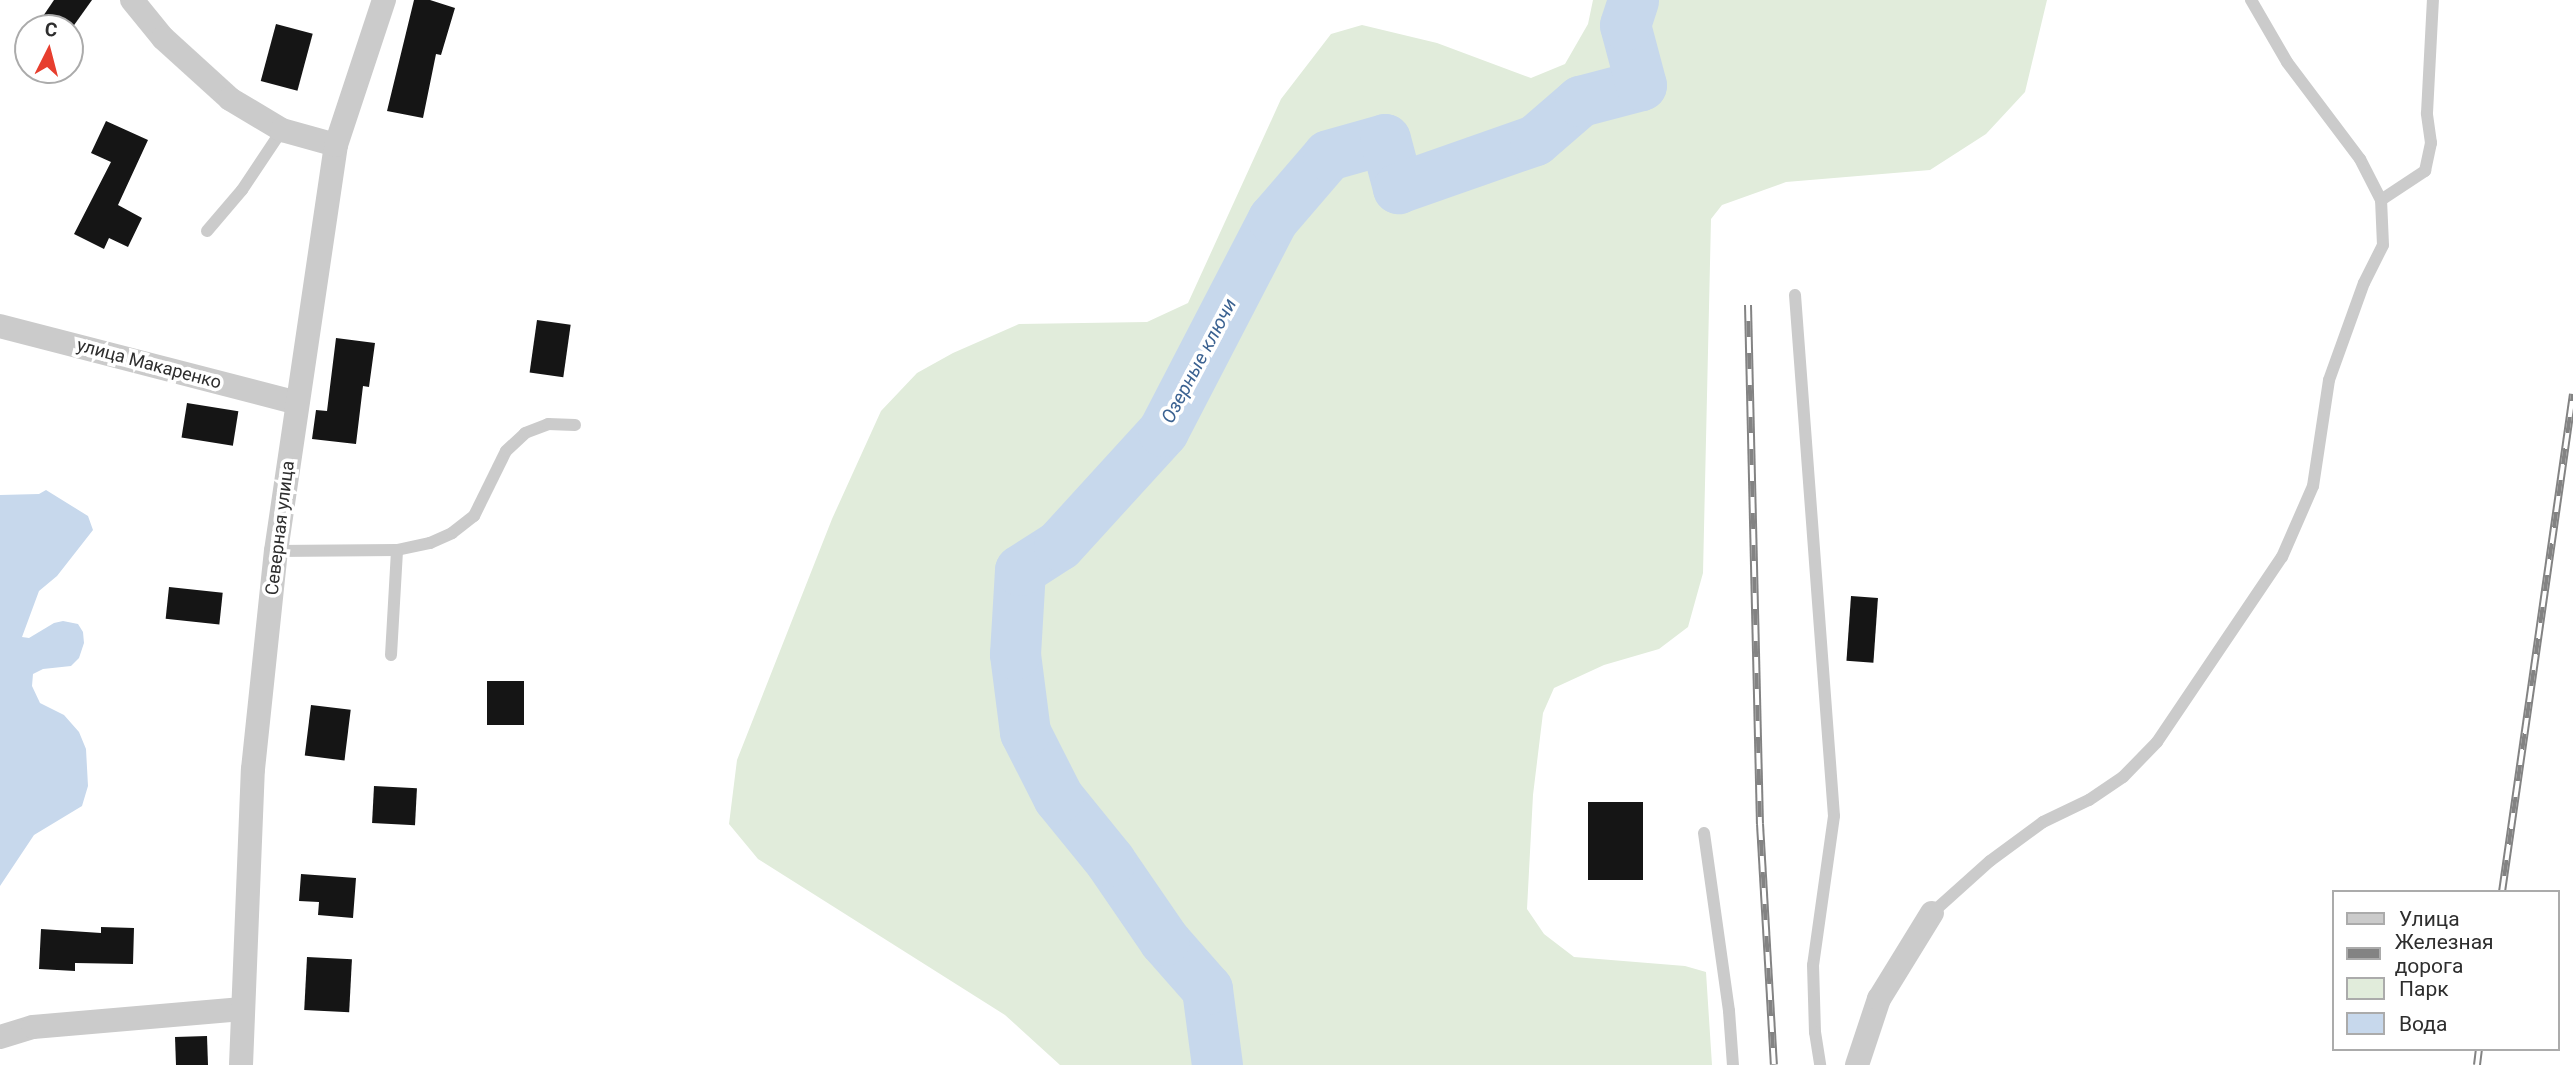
<!DOCTYPE html>
<html>
<head>
<meta charset="utf-8">
<style>
  body { margin:0 }
  #map { position:relative; width:2573px; height:1065px; overflow:hidden; background:#fff; font-family:Roboto,sans-serif }
  div>[style] { position:absolute }
  .green>* { inset:0; background:#e1ecdb }
  .water>* { inset:0; background:#c7d8ec }
  .river>* { height:51px; margin:-25.5px; padding:0 25.5px; transform-origin:25.5px; border-radius:25.5px; background:#c7d8ec }
  .building>* { inset:0; background:#151515; transform-origin:0 0 }
  .service>* { height:12px; margin:-6px; padding:0 6px; transform-origin:6px; border-radius:6px; background:#cbcbcb }
  .minor>* { height:24px; margin:-12px; padding:0 12px; transform-origin:12px; border-radius:12px; background:#cbcbcb }
  .rail>* { height:8px; margin-top:-4px; transform-origin:0; background:repeating-linear-gradient(90deg,#fff 0 16px,#838383 0 32px); box-sizing:border-box; border-block:2px solid #838383 }
  span { translate:-50% -50%; white-space:nowrap; text-align:center; line-height:1.15; -webkit-text-stroke:7px #fff; paint-order:stroke }
  .street-label { font-size:18px; color:#2e2e2e }
  .water-label { font-size:19px; color:#3b6291; font-style:italic }
  .legend { position:absolute; left:2332px; top:890px; width:228px; height:161px; box-sizing:border-box; background:#fff; border:2px solid #ababab; margin:0; padding:9px 12px; list-style:none; font-size:21px; color:#2e2e2e }
  .legend li { display:flex; align-items:center; gap:14px; height:35px }
  .legend b { width:35px; border:2px solid #ababab }
  .north { position:absolute; left:14px; top:14px; width:70px; height:70px; box-sizing:border-box; background:#fff; border:2px solid #ababab; border-radius:50%; rotate:6deg; font-size:19px; font-weight:700; line-height:28px; text-align:center; color:#2e2e2e }
  .north::after { content:''; display:block; margin:auto; width:24px; height:32px; background:#e73e2e; clip-path:polygon(50% 0,100% 100%,50% 72%,0 100%) }
</style>
</head>
<body>
<div id="map">
  <div class="green">
    <i style="clip-path:polygon(1593px 0,2047px 0,2025px 92px,1986px 134px,1930px 170px,1786px 182px,1722px 205px,1711px 219px,1703px 573px,1688px 627px,1659px 649px,1604px 665px,1554px 688px,1543px 713px,1533px 795px,1527px 909px,1544px 934px,1574px 957px,1685px 966px,1706px 972px,1712px 1065px,1060px 1065px,1005px 1015px,758px 859px,729px 824px,737px 760px,832px 519px,881px 411px,917px 373px,953px 353px,1019px 324px,1147px 322px,1188px 303px,1281px 99px,1331px 34px,1362px 25px,1437px 43px,1531px 78px,1565px 64px,1588px 24px)"></i>
  </div>
  <div class="water">
    <i style="clip-path:polygon(46px 490px,88px 516px,93px 530px,57px 576px,39px 591px,22px 637px,29px 638px,54px 623px,63px 621px,78px 624px,83px 632px,84px 643px,79px 658px,71px 666px,43px 669px,33px 674px,32px 686px,40px 703px,64px 715px,79px 732px,86px 749px,88px 786px,82px 806px,34px 835px,0 886px,0 495px,39px 494px)"></i>
  </div>
  <div class="river">
    <i style="left:1217px;top:1065px;width:77px;rotate:-97.5deg"></i>
    <i style="left:1207px;top:989px;width:65px;rotate:-131.3deg"></i>
    <i style="left:1164px;top:940px;width:96px;rotate:-124.4deg"></i>
    <i style="left:1110px;top:861px;width:82px;rotate:-129.1deg"></i>
    <i style="left:1058px;top:797px;width:73px;rotate:-116.9deg"></i>
    <i style="left:1025px;top:732px;width:79px;rotate:-97.3deg"></i>
    <i style="left:1015px;top:654px;width:84px;rotate:-86.6deg"></i>
    <i style="left:1020px;top:570px;width:46px;rotate:-32.7deg"></i>
    <i style="left:1059px;top:545px;width:154px;rotate:-47.6deg"></i>
    <i style="left:1163px;top:431px;width:239px;rotate:-62.6deg"></i>
    <i style="left:1273px;top:219px;width:84px;rotate:-49.3deg"></i>
    <i style="left:1328px;top:155px;width:59px;rotate:-15.7deg"></i>
    <i style="left:1385px;top:139px;width:51px;rotate:75.1deg"></i>
    <i style="left:1398px;top:188px;width:145px;rotate:-19.3deg"></i>
    <i style="left:1535px;top:140px;width:60px;rotate:-40.9deg"></i>
    <i style="left:1580px;top:101px;width:63px;rotate:-14.7deg"></i>
    <i style="left:1641px;top:85px;width:62px;rotate:-104.9deg"></i>
    <i style="left:1625px;top:25px;width:26px;rotate:-72deg"></i>
  </div>
  <div class="building">
    <i style="clip-path:polygon(54px 0,92px 0,72px 28px,35px 28px)"></i>
    <i style="clip-path:polygon(414px 0,430px 0,455px 8px,441px 55px,436px 54px,423px 118px,387px 111px)"></i>
    <i style="left:276px;top:24px;width:38px;height:59px;rotate:15deg"></i>
    <i style="clip-path:polygon(106px 121px,148px 140px,118px 205px,142px 218px,128px 247px,109px 238px,104px 249px,74px 234px,111px 162px,91px 153px)"></i>
    <i style="left:537px;top:320px;width:34px;height:53px;rotate:8deg"></i>
    <i style="clip-path:polygon(336px 338px,375px 343px,369px 387px,363px 386px,356px 444px,312px 439px,316px 410px,327px 411px)"></i>
    <i style="left:187px;top:403px;width:52px;height:35px;rotate:9deg"></i>
    <i style="left:169px;top:587px;width:54px;height:32px;rotate:6deg"></i>
    <i style="left:1851px;top:596px;width:27px;height:65px;rotate:4deg"></i>
    <i style="left:524px;top:681px;width:44px;height:37px;rotate:90deg"></i>
    <i style="left:311px;top:705px;width:40px;height:51px;rotate:7deg"></i>
    <i style="left:374px;top:786px;width:43px;height:37px;rotate:3deg"></i>
    <i style="left:1588px;top:802px;width:55px;height:78px"></i>
    <i style="clip-path:polygon(301px 874px,356px 878px,353px 918px,318px 915px,319px 902px,299px 901px)"></i>
    <i style="clip-path:polygon(101px 927px,134px 928px,133px 964px,75px 963px,75px 971px,39px 969px,41px 929px,101px 933px)"></i>
    <i style="left:307px;top:957px;width:45px;height:53px;rotate:3deg"></i>
    <i style="left:207px;top:1036px;width:29px;height:32px;rotate:88deg"></i>
  </div>
  <div class="service">
    <i style="left:2381px;top:200px;width:53px;rotate:-33.4deg"></i>
    <i style="left:2425px;top:171px;width:29px;rotate:-78deg"></i>
    <i style="left:2431px;top:143px;width:30px;rotate:-98deg"></i>
    <i style="left:2427px;top:113px;width:113px;rotate:-87deg"></i>
    <i style="left:207px;top:231px;width:54px;rotate:-49.5deg"></i>
    <i style="left:242px;top:190px;width:72px;rotate:-56.3deg"></i>
    <i style="left:1795px;top:295px;width:522px;rotate:85.72deg"></i>
    <i style="left:1834px;top:816px;width:150px;rotate:98deg"></i>
    <i style="left:1813px;top:965px;width:67px;rotate:88.3deg"></i>
    <i style="left:1815px;top:1032px;width:33px;rotate:81deg"></i>
    <i style="left:276px;top:551px;width:121px;rotate:-0.5deg"></i>
    <i style="left:397px;top:550px;width:34px;rotate:-12deg"></i>
    <i style="left:430px;top:543px;width:24px;rotate:-24deg"></i>
    <i style="left:452px;top:533px;width:28px;rotate:-38deg"></i>
    <i style="left:474px;top:516px;width:72px;rotate:-63.8deg"></i>
    <i style="left:506px;top:451px;width:26px;rotate:-43deg"></i>
    <i style="left:525px;top:433px;width:25px;rotate:-21deg"></i>
    <i style="left:548px;top:424px;width:27px;rotate:2deg"></i>
    <i style="left:391px;top:655px;width:105px;rotate:-86.7deg"></i>
    <i style="left:1704px;top:833px;width:180px;rotate:82deg"></i>
    <i style="left:1729px;top:1011px;width:54px;rotate:85.8deg"></i>
    <i style="left:1932px;top:913px;width:78px;rotate:-41.9deg"></i>
    <i style="left:1990px;top:861px;width:66px;rotate:-36.3deg"></i>
    <i style="left:2043px;top:822px;width:51px;rotate:-25.6deg"></i>
    <i style="left:2089px;top:800px;width:41px;rotate:-34.1deg"></i>
    <i style="left:2123px;top:777px;width:49px;rotate:-45.8deg"></i>
    <i style="left:2157px;top:742px;width:223px;rotate:-56deg"></i>
    <i style="left:2282px;top:557px;width:77px;rotate:-66.4deg"></i>
    <i style="left:2313px;top:486px;width:107px;rotate:-81.4deg"></i>
    <i style="left:2329px;top:380px;width:103px;rotate:-70.2deg"></i>
    <i style="left:2364px;top:283px;width:42px;rotate:-63.4deg"></i>
    <i style="left:2383px;top:245px;width:45px;rotate:-92.5deg"></i>
    <i style="left:2381px;top:200px;width:46px;rotate:-117.1deg"></i>
    <i style="left:2360px;top:159px;width:121px;rotate:-127deg"></i>
    <i style="left:2287px;top:62px;width:72px;rotate:-120.1deg"></i>
  </div>
  <div class="minor">
    <i style="left:132px;top:0;width:49px;rotate:50.8deg"></i>
    <i style="left:163px;top:38px;width:91px;rotate:42.3deg"></i>
    <i style="left:230px;top:99px;width:61px;rotate:30.8deg"></i>
    <i style="left:282px;top:130px;width:56px;rotate:15.5deg"></i>
    <i style="left:0;top:326px;width:307px;rotate:14.5deg"></i>
    <i style="left:0;top:1037px;width:34px;rotate:-17deg"></i>
    <i style="left:33px;top:1027px;width:210px;rotate:-4.9deg"></i>
    <i style="left:241px;top:1065px;width:296px;rotate:-87.7deg"></i>
    <i style="left:253px;top:769px;width:219px;rotate:-84deg"></i>
    <i style="left:276px;top:551px;width:410px;rotate:-81.6deg"></i>
    <i style="left:336px;top:145px;width:153px;rotate:-71.7deg"></i>
    <i style="left:1857px;top:1065px;width:70px;rotate:-71.6deg"></i>
    <i style="left:1879px;top:999px;width:101px;rotate:-58.4deg"></i>
  </div>
  <div class="rail">
    <i style="left:1748px;top:305px;width:519px;rotate:88.68deg"></i>
    <i style="left:1760px;top:824px;width:241px;rotate:86.7deg"></i>
    <i style="left:2502px;top:892px;width:503px;rotate:-81.89deg"></i>
    <i style="left:2477px;top:1065px;width:16px;rotate:-83deg"></i>
  </div>
  <div class="street-label">
    <span style="left:149px;top:364px;rotate:15deg">улица Макаренко</span>
    <span style="left:280px;top:528px;rotate:-83deg">Северная улица</span>
  </div>
  <div class="water-label">
    <span style="left:1199px;top:361px;rotate:-62deg">Озерные ключи</span>
  </div>
  <ul class="legend">
  <li><b style="height:9px;background:#cbcbcb"></b>Улица</li>
  <li><b style="height:9px;background:#838383"></b>Железная дорога</li>
  <li><b style="height:19px;background:#e1ecdb"></b>Парк</li>
  <li><b style="height:19px;background:#c7d8ec"></b>Вода</li>
  </ul>
  <div class="north">С</div>
</div>
</body>
</html>
